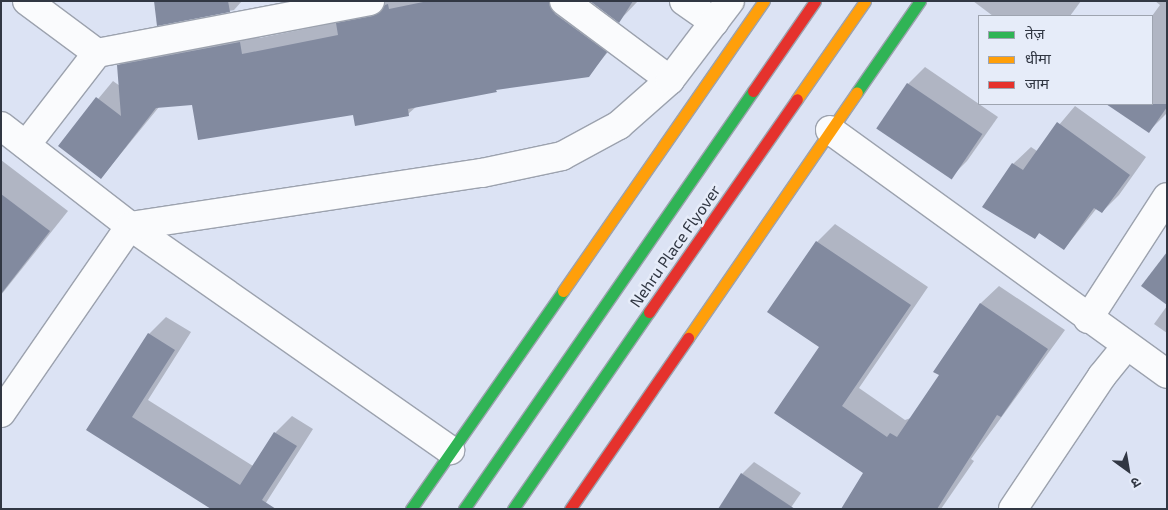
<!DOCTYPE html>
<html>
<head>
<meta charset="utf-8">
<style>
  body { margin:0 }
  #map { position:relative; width:1168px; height:510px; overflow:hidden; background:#dce3f4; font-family:"Exo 2","Noto Sans Devanagari",sans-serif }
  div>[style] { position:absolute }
  .shadow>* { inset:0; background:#0003 }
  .building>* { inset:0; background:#828a9f; transform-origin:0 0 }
  .roads { filter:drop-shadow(1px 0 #9ca2ae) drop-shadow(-1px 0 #9ca2ae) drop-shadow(0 1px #9ca2ae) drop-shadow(0 -1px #9ca2ae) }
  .street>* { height:28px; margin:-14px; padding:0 14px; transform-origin:14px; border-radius:14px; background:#fafbfd }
  .fast>* { height:11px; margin:-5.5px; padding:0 5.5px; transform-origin:5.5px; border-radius:5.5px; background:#30b455 }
  .slow>* { height:11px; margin:-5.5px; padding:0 5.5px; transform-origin:5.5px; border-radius:5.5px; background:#ff9f0a }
  .jam>* { height:11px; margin:-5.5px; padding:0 5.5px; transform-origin:5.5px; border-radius:5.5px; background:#e5322d }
  span { translate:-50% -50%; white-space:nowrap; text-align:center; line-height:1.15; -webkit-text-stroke:5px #e6ecf9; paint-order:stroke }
  .street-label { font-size:16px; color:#313743 }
  .frame { position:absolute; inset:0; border:2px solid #313743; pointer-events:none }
  .legend { position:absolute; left:978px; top:15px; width:175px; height:90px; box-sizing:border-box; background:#e6ecf9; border:1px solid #9ea4b0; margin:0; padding:6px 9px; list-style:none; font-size:15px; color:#313743 }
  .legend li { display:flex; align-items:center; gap:10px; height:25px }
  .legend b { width:25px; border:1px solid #9ea4b0 }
  .north { position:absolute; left:1103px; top:445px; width:50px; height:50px; -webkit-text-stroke:4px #e6ecf9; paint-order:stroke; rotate:148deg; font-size:14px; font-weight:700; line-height:20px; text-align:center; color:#313743 }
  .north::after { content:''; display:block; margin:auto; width:18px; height:22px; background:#313743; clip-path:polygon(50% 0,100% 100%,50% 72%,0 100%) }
</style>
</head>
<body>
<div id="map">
  <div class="shadow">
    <i style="clip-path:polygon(156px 1px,242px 1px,234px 10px,159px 24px)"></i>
    <i style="clip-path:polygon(379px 1px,577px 1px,622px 35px,588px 76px,499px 88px,417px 106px,408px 114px,193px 104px,159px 107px,101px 178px,59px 146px,113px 81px,120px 86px,119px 65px,135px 49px,256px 26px,259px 38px,339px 22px,354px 7px)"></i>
    <i style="clip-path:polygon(593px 1px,638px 1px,619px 21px)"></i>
    <i style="clip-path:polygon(973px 1px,1081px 1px,1070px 16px,993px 16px)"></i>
    <i style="clip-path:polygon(1155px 1px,1167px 1px,1167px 113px,1149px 131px,1108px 104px,1152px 104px,1152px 16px,1160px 5px)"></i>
    <i style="clip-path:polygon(925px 67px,998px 117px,967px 161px,950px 178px,908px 84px)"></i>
    <i style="clip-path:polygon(1075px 106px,1146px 157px,1119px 195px,1102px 212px,1097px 208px,1064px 249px,1040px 232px,1035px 238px,984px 207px,1013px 164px,1031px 147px,1037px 151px)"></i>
    <i style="clip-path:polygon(1px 160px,68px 211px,1px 295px)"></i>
    <i style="clip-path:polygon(835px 224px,928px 287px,859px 388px,905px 420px,911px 418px,941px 375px,935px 371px,981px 303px,999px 286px,1065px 330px,971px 459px,974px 461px,941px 509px,842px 509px,865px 473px,821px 347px,769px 311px,817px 242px)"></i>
    <i style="clip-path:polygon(1167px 306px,1167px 333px,1154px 324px)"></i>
    <i style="clip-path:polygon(166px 317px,191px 332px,148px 400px,253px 466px,275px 433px,292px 416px,313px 429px,262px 509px,88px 430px,149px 334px)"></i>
    <i style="clip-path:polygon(754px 462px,801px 493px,790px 509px,742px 474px)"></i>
  </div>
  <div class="building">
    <i style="clip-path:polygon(154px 1px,228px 1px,230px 12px,157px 26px)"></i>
    <i style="clip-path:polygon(428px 1px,549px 1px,555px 14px,607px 52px,589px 77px,496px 90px,497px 92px,408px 109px,409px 116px,355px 126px,353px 115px,198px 140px,192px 105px,156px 108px,101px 179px,58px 146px,96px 97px,121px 116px,117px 65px,240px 42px,242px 54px,338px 35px,336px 23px,373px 16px,385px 5px,388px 4px,389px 9px)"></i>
    <i style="clip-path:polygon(590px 1px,633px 1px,619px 23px)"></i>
    <i style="left:907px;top:83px;width:91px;height:55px;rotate:34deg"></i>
    <i style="clip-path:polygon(1106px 104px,1167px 104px,1167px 107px,1149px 133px)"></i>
    <i style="clip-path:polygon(1057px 122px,1130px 175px,1102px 213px,1094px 208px,1064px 250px,1039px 233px,1035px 239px,982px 207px,1012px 163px,1023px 170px)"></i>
    <i style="clip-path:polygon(1px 194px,50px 231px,1px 294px)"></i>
    <i style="clip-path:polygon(816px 241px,911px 305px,842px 406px,887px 437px,890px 433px,897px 437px,939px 375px,933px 372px,980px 303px,1048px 349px,1001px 417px,997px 415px,937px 509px,841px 509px,863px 473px,774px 413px,819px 347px,767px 312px)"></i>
    <i style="clip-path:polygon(1167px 252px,1167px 305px,1141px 286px)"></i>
    <i style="clip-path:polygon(148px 333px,175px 350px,132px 417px,240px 485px,274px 432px,297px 446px,262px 500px,276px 509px,211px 509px,86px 430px)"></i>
    <i style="clip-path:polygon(741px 473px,795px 509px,718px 509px)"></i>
  </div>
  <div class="roads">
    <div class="street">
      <i style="left:27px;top:1px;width:87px;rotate:36.6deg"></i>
      <i style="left:97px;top:53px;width:278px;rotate:-10.8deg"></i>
      <i style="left:564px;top:1px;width:132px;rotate:36.7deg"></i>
      <i style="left:684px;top:1px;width:37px;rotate:35deg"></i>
      <i style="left:1px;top:126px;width:163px;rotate:37.8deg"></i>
      <i style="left:130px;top:226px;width:391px;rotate:35deg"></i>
      <i style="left:830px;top:130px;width:416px;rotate:35.9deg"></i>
      <i style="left:26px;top:145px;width:116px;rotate:-52.3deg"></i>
      <i style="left:1088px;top:319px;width:145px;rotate:-57.1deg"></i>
      <i style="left:1px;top:413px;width:227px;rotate:-55.4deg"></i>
      <i style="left:130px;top:226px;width:356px;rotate:-8.6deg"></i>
      <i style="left:482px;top:173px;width:82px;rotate:-12deg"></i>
      <i style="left:562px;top:156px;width:65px;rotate:-28.5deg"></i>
      <i style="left:619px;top:125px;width:68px;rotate:-41.4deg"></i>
      <i style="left:670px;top:80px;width:99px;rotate:-52.8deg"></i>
      <i style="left:1013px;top:509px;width:160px;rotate:-56.2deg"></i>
      <i style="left:1102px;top:376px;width:38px;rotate:-51deg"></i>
    </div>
    <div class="fast">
      <i style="left:857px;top:92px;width:111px;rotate:-55.3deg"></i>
      <i style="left:411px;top:509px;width:266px;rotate:-55.1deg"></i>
      <i style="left:464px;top:509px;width:508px;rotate:-55.34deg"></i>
      <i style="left:513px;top:509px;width:239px;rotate:-55.4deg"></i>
    </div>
    <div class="slow">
      <i style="left:797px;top:99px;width:119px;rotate:-55.2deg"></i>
      <i style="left:563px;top:291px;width:353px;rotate:-55.3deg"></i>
      <i style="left:688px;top:338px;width:298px;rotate:-55.5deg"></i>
    </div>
    <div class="jam">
      <i style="left:753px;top:91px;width:109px;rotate:-55.4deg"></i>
      <i style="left:649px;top:312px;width:259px;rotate:-55.2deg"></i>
      <i style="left:570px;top:509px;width:208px;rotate:-55.4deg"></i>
    </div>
  </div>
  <div class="street-label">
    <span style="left:675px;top:246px;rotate:-55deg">Nehru Place Flyover</span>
  </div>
  <div class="frame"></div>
  <ul class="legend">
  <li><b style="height:6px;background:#30b455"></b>तेज़</li>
  <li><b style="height:6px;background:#ff9f0a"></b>धीमा</li>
  <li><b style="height:6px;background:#e5322d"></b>जाम</li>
  </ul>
  <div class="north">उ</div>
</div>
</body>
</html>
